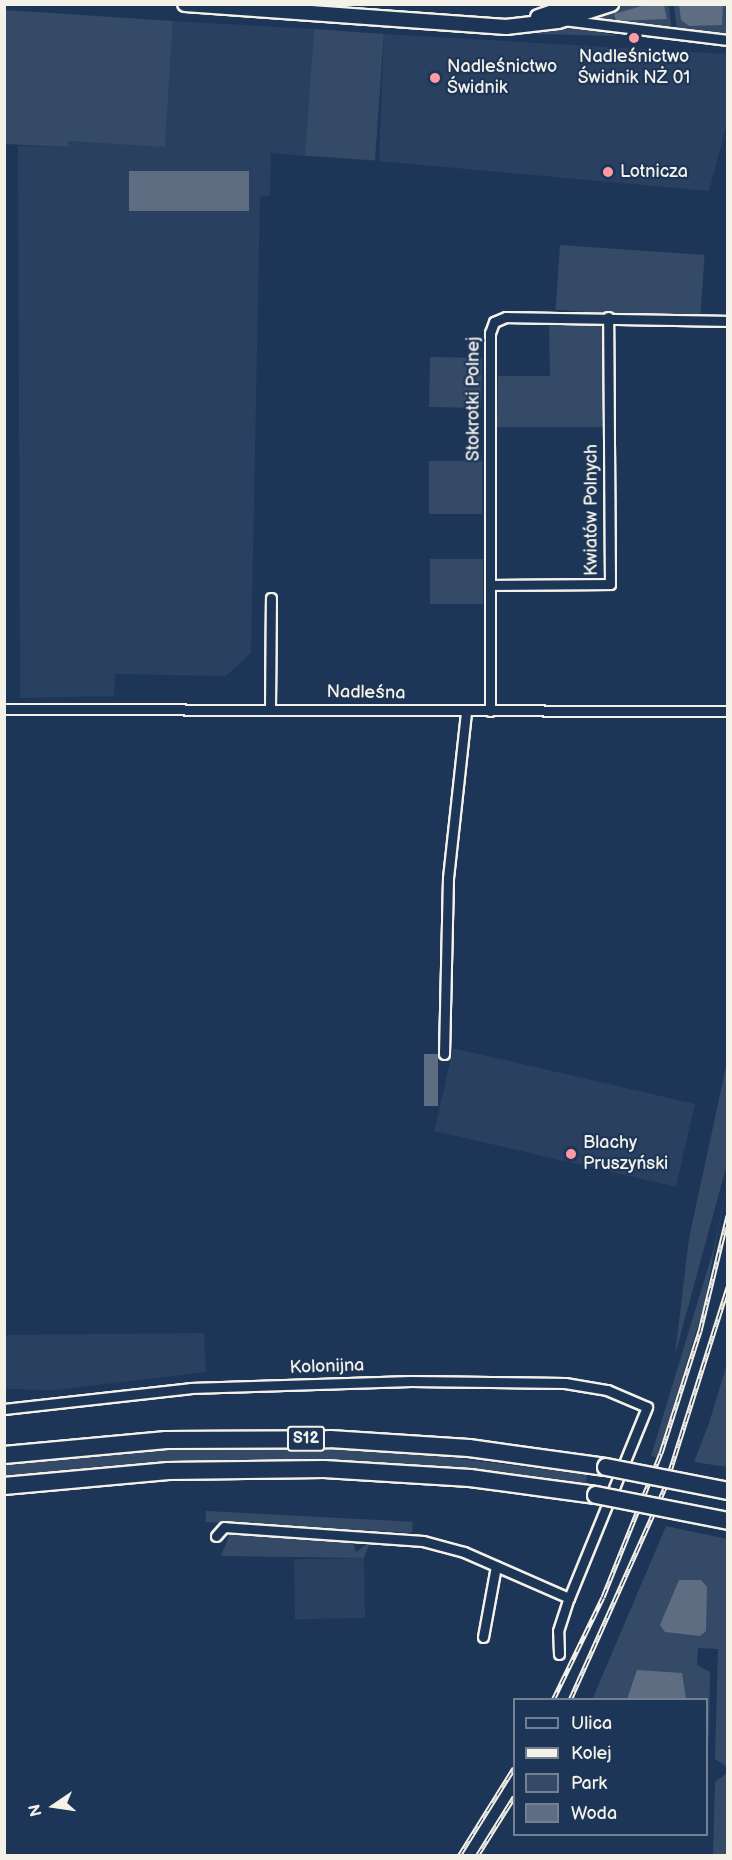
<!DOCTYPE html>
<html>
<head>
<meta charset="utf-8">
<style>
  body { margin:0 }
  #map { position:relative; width:732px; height:1860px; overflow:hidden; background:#1d3557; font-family:"Balsamiq Sans",sans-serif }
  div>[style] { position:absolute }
  .built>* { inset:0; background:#2a4060; transform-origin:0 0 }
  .green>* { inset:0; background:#354a67; transform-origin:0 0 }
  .water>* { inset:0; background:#5e6d82; transform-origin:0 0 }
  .roads { filter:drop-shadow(2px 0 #f4f1e8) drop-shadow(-2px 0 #f4f1e8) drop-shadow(0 2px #f4f1e8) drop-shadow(0 -2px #f4f1e8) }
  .minor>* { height:9px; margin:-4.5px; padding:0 4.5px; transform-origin:4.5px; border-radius:4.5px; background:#1d3557 }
  .secondary>* { height:14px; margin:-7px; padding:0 7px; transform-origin:7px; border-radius:7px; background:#1d3557 }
  .motorway>* { height:16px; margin:-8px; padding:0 8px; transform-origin:8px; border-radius:8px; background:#1d3557 }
  .rail>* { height:5px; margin-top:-2.5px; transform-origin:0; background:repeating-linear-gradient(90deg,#1d3557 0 9px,#f4f1e8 0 18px); box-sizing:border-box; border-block:2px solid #f4f1e8 }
  .bridges { filter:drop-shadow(2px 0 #f4f1e8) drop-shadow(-2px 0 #f4f1e8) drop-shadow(0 2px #f4f1e8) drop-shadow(0 -2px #f4f1e8) }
  .motorway-bridge>* { height:16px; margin:-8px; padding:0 8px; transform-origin:8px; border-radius:8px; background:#1d3557 }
  .dots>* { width:16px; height:16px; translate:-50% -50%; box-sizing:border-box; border:3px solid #1d3557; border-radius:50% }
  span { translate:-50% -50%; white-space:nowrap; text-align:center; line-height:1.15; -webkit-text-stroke:4.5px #1d3557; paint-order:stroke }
  .shield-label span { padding:2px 4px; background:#1d3557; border:2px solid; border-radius:4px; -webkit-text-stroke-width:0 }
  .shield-label { font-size:16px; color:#f4f1e8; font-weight:700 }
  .poi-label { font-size:18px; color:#f4f1e8 }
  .left { translate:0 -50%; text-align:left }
  .street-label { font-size:18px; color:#f4f1e8 }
  .frame { position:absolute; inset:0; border:6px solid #f4f1e8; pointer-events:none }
  .legend { position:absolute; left:513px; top:1698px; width:195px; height:138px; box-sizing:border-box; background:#1d3557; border:2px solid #738091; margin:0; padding:8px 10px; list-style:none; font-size:18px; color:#f4f1e8 }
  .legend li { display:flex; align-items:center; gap:12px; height:30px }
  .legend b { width:30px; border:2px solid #738091 }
  .north { position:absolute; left:24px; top:1776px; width:60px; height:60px; -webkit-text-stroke:4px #1d3557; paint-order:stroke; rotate:257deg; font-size:16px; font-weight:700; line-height:24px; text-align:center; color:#f4f1e8 }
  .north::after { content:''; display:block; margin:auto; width:21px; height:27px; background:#f4f1e8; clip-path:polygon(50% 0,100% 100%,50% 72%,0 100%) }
</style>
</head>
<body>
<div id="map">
  <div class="built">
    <i style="clip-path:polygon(173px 21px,314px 29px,307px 156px,271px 153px,270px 195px,260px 197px,251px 653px,226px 676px,115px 674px,114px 696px,20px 698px,18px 146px,68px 147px,69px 141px,165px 146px)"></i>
    <i style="clip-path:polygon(384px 34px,727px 54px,727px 124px,709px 191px,379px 161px)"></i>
    <i style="left:695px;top:1104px;width:85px;height:248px;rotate:103deg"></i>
    <i style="clip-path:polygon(204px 1333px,206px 1372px,55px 1390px,5px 1389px,5px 1335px)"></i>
    <i style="left:364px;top:1558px;width:60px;height:70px;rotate:89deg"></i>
  </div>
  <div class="green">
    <i style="clip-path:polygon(627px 5px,669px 5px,671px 25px,667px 30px,579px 18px)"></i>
    <i style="clip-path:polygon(674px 5px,727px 5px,727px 35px,677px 32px)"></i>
    <i style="clip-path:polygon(5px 10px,173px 21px,165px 147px,69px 141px,68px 147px,5px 144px)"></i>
    <i style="clip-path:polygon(567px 25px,580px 27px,618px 36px,537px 34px,540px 28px)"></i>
    <i style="left:314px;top:29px;width:70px;height:127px;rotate:4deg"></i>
    <i style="left:560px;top:245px;width:145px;height:65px;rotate:4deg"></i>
    <i style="clip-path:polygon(549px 324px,603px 324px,602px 427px,497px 427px,498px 376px,550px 376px)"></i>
    <i style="left:430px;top:357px;width:52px;height:50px;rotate:1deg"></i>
    <i style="left:429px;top:461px;width:53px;height:53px"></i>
    <i style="left:430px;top:559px;width:53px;height:45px"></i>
    <i style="clip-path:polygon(727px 1062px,727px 1164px,675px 1355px,689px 1238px)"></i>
    <i style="clip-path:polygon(727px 1184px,704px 1306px,657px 1458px,651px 1456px,714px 1248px)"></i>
    <i style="clip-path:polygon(727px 1364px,727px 1467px,694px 1462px,709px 1423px)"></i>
    <i style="clip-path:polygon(361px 1446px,587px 1475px,585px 1487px,457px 1470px,5px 1479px,4px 1461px,172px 1447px)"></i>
    <i style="left:206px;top:1511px;width:207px;height:11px;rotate:3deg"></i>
    <i style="clip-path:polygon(666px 1526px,727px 1539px,727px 1767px,715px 1759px,718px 1649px,698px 1648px,697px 1665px,710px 1672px,709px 1746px,706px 1700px,592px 1700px)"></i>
    <i style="clip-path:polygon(230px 1533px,352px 1540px,356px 1552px,370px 1542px,364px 1558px,221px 1556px)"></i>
    <i style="clip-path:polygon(727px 1773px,727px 1855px,713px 1855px,715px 1782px)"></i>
  </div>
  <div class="water">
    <i style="clip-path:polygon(645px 5px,664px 5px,667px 19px,616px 21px,614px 14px)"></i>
    <i style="clip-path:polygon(679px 5px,723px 5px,722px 25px,689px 26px,681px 20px)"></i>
    <i style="left:249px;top:171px;width:40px;height:120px;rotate:90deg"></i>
    <i style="left:424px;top:1054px;width:14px;height:52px"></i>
    <i style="clip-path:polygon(679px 1580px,701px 1580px,707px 1587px,706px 1631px,700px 1636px,665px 1632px,660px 1625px)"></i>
    <i style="clip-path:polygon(637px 1670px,682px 1673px,686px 1699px,627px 1699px)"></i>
  </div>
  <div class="roads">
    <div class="minor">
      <i style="left:563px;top:20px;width:166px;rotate:6.9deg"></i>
      <i style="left:491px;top:585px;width:119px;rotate:-0.5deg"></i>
      <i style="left:610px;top:584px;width:267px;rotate:-90.4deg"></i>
      <i style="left:270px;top:708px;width:110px;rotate:-89.5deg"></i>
      <i style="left:4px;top:709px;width:724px;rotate:0.16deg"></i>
      <i style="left:490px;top:711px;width:378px;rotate:-90deg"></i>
      <i style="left:490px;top:333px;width:12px;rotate:-70deg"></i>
      <i style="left:494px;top:322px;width:13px;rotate:-23deg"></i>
      <i style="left:506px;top:317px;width:222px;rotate:1deg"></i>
      <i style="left:444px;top:1054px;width:176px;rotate:-88.7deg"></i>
      <i style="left:448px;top:878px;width:168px;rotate:-83.8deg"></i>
      <i style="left:4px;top:1409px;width:187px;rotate:-6.4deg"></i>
      <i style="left:190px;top:1388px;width:221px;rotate:-1.8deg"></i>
      <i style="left:411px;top:1381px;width:154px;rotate:0.7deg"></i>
      <i style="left:565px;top:1383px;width:43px;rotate:9.5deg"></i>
      <i style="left:607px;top:1390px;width:43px;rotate:23deg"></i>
      <i style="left:647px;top:1407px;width:206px;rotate:112.2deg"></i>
      <i style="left:569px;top:1598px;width:115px;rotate:-156.3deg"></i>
      <i style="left:464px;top:1552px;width:42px;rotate:-165deg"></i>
      <i style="left:423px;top:1541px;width:199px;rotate:-176deg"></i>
      <i style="left:224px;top:1527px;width:12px;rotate:132deg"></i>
      <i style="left:483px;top:1637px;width:72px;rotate:-79.6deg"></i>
      <i style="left:559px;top:1654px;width:23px;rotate:-92deg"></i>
      <i style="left:558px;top:1631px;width:35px;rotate:-72deg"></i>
    </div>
    <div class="secondary">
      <i style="left:185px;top:4px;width:322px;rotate:4.1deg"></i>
      <i style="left:506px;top:27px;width:52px;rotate:-6.6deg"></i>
      <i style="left:558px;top:21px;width:56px;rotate:-17.8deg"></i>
      <i style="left:538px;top:17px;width:40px;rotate:-18.9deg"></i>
    </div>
    <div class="motorway">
      <i style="left:4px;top:1455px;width:163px;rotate:-5.3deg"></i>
      <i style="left:166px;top:1440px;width:164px;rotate:-0.3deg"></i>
      <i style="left:330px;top:1439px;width:139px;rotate:3.7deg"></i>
      <i style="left:469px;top:1448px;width:138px;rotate:7.9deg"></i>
      <i style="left:4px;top:1486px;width:165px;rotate:-5.2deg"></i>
      <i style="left:168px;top:1471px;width:156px;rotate:-0.7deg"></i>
      <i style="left:324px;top:1469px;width:146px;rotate:3.5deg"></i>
      <i style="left:470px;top:1478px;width:127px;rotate:7.7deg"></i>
    </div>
  </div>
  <div class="rail">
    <i style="left:553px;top:1700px;width:114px;rotate:-64.1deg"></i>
    <i style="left:603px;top:1597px;width:155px;rotate:-68.1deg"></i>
    <i style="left:661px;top:1453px;width:128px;rotate:-72.3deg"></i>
    <i style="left:700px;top:1331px;width:119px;rotate:-76.4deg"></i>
    <i style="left:570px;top:1700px;width:230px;rotate:-65.9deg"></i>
    <i style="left:664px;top:1490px;width:213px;rotate:-72.5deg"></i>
    <i style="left:459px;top:1856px;width:104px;rotate:-58deg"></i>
    <i style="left:477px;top:1856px;width:70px;rotate:-57.9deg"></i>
  </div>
  <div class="bridges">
    <div class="motorway-bridge">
      <i style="left:606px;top:1467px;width:124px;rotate:11.1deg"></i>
      <i style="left:596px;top:1495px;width:135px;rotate:11.1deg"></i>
    </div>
  </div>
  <div class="dots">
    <i style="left:634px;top:38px;background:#ff9aa2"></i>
    <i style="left:435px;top:78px;background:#ff9aa2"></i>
    <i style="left:608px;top:172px;background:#ff9aa2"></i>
    <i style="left:571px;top:1154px;background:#ff9aa2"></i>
  </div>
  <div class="shield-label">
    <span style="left:306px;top:1439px">S12</span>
  </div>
  <div class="poi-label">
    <span style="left:634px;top:68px">Nadleśnictwo<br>Świdnik NŻ 01</span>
    <span class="left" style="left:447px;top:78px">Nadleśnictwo<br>Świdnik</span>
    <span class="left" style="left:620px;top:172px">Lotnicza</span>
    <span class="left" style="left:583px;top:1154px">Blachy<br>Pruszyński</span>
  </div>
  <div class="street-label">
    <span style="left:474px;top:399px;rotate:-90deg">Stokrotki Polnej</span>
    <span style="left:592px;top:510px;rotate:-90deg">Kwiatów Polnych</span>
    <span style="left:366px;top:693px;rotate:1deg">Nadleśna</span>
    <span style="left:327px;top:1367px;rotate:-2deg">Kolonijna</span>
  </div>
  <div class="frame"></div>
  <ul class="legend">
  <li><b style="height:8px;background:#1d3557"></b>Ulica</li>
  <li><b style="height:8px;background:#f4f1e8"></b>Kolej</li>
  <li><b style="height:16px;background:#354a67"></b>Park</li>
  <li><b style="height:16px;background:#5e6d82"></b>Woda</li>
  </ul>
  <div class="north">N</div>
</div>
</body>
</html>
